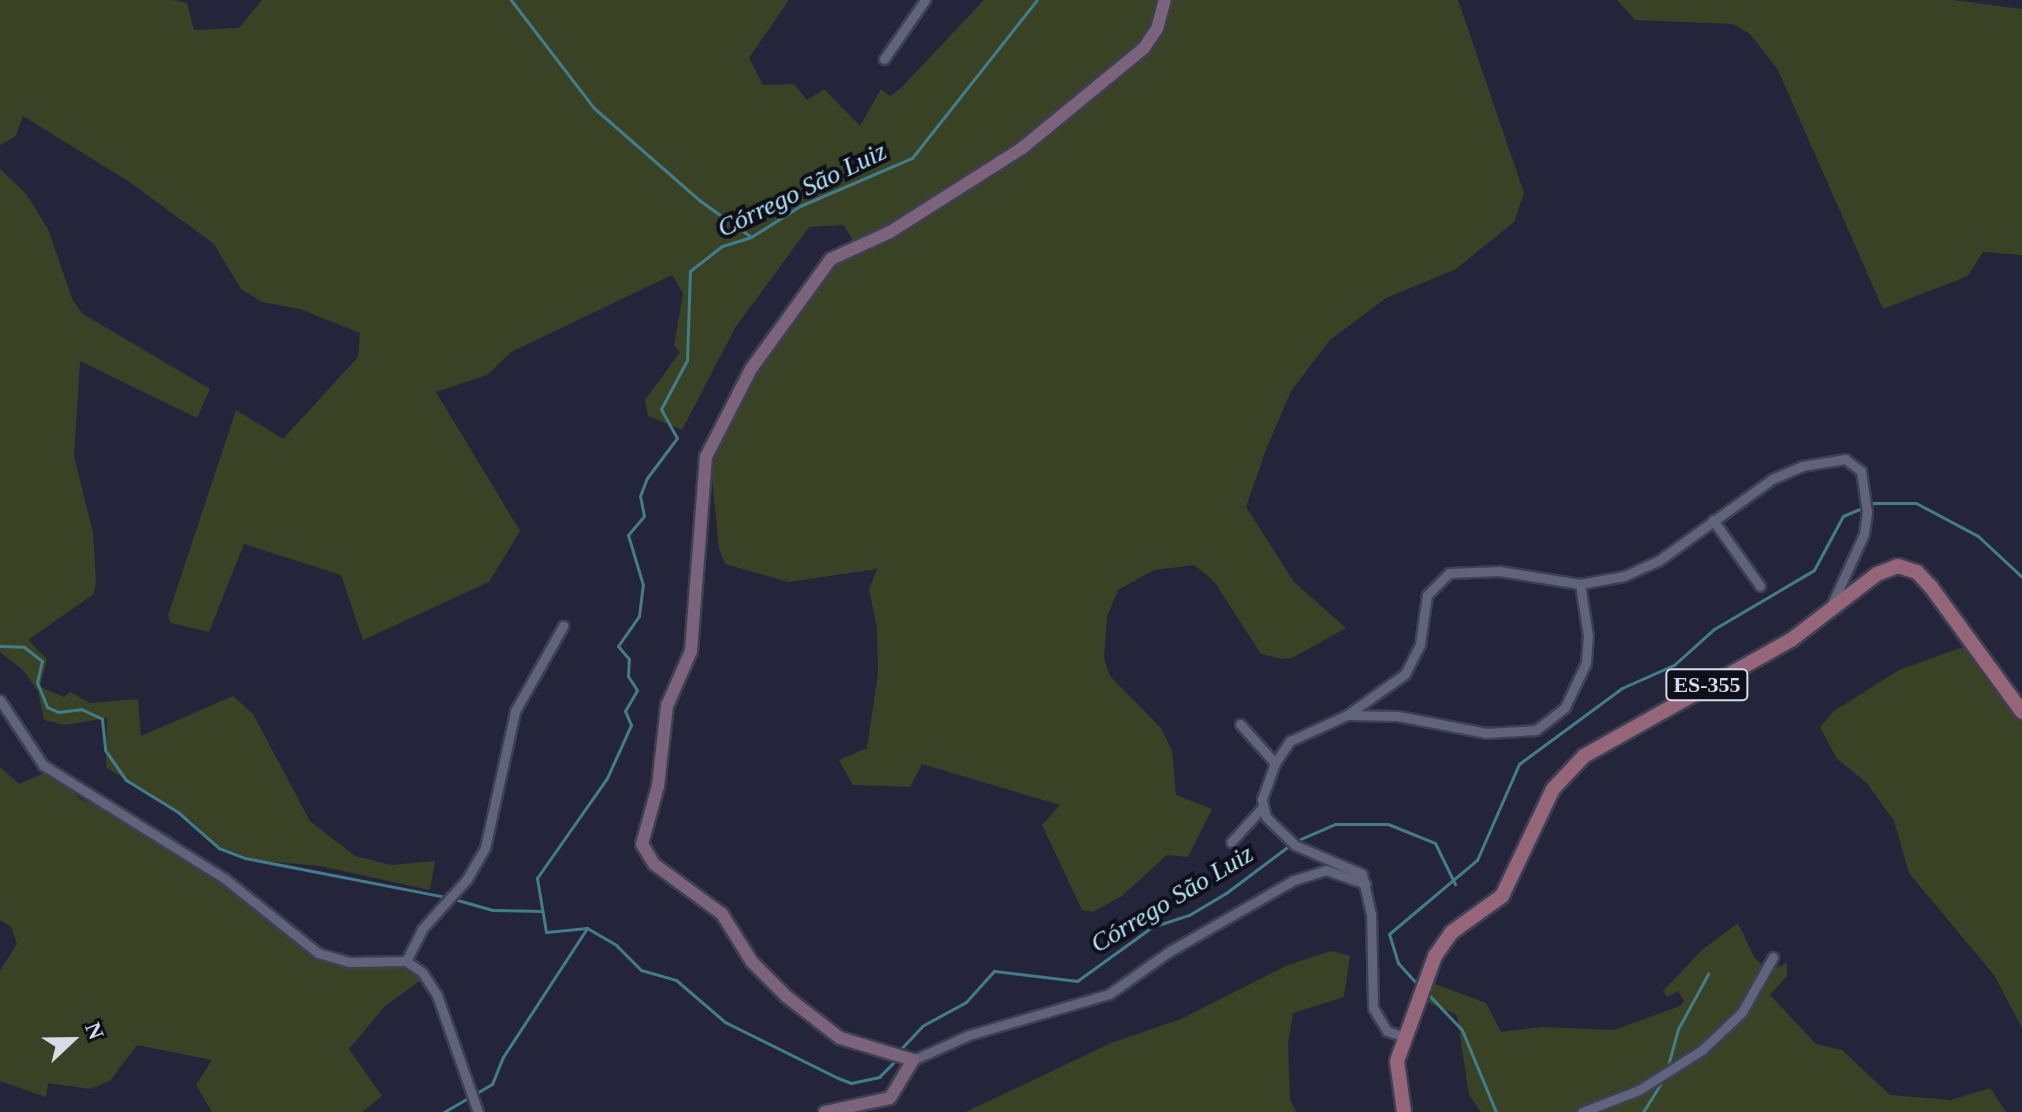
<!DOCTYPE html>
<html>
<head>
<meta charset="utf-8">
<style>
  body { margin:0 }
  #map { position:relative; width:2022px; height:1112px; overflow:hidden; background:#24253b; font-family:Georgia,serif }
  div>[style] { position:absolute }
  .green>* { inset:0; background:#3a4226 }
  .stream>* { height:3px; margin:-1.5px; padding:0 1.5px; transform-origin:1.5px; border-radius:1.5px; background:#437c8b }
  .roads { filter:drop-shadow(2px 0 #3f3f52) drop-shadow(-2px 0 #3f3f52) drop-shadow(0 2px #3f3f52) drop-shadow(0 -2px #3f3f52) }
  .street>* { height:9px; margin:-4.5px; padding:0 4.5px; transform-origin:4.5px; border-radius:4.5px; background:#61637d }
  .secondary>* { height:12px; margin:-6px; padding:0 6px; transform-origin:6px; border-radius:6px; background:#7b647b }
  .primary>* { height:14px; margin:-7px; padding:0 7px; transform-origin:7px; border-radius:7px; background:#956679 }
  span { translate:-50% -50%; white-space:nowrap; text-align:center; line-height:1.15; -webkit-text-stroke:8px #0f0f19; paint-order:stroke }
  .shield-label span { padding:2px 6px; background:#0f0f19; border:2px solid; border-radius:6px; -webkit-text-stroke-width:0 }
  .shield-label { font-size:22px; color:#d9dae9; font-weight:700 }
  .water-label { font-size:26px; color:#b5e9f8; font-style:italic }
  .north { position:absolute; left:32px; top:1000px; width:80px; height:80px; -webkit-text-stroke:6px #0f0f19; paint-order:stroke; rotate:68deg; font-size:22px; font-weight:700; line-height:32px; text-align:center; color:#d9dae9 }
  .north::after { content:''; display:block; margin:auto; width:28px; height:36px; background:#d9dae9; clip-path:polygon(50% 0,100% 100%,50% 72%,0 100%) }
</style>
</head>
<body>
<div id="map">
  <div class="green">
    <i style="clip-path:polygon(0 0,173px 0,187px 3px,194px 30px,239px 28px,262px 0,789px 0,749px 58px,763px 85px,794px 84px,807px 100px,824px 89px,860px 126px,881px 89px,890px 96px,900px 89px,984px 0,1458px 0,1524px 193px,1514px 222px,1456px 269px,1386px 298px,1330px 340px,1291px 391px,1265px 452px,1246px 507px,1294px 582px,1346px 628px,1292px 658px,1281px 659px,1261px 654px,1214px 581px,1194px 565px,1154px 570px,1118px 590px,1107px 617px,1104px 658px,1110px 676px,1161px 728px,1172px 751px,1176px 795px,1212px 809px,1188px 857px,1167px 855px,1122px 896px,1093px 912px,1082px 910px,1042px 825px,1060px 805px,922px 764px,910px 787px,853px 785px,839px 760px,867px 748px,878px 674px,877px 628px,869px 589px,877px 569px,789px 582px,725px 564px,719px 548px,710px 458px,795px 297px,835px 257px,856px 246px,844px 225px,809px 227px,735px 328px,682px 430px,648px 416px,645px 400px,680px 352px,674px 346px,683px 293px,672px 275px,511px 352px,487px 375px,436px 392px,520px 531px,489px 582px,363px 640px,341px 575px,244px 544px,209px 632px,171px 623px,168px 615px,236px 410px,283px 439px,358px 357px,360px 333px,300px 309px,262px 302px,241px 289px,214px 244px,128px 181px,23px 116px,16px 136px,0 145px)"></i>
    <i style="clip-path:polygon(1617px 0,1953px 0,2022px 9px,2022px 255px,1983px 252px,1968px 276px,1883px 309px,1778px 70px,1750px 34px,1733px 24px,1635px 20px)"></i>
    <i style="clip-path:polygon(0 169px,26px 194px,48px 229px,73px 301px,83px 314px,210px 389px,197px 418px,80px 361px,74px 456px,93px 533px,96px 581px,94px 594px,28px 640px,47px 659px,40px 687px,64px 697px,70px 692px,90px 703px,138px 699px,141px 736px,233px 696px,253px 714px,310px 821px,355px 856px,392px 865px,435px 861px,430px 890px,320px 866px,254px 860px,216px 845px,192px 821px,106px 767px,107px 718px,65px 725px,44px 720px,38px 691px,23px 670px,0 652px)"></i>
    <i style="clip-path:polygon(1966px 646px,2022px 718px,2022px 1028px,1994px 975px,1909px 873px,1894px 821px,1867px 783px,1837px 759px,1820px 727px,1834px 711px,1899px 670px)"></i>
    <i style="clip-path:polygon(0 767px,19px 784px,52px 770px,80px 799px,168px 834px,318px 949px,340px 958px,404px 963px,428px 975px,385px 1006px,349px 1049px,382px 1096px,362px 1112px,212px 1112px,196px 1085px,212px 1060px,137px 1045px,110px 1081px,90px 1089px,48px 1083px,46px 1097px,0 1081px,0 971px,17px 944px,11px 927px,0 920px)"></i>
    <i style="clip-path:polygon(1738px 923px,1754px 957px,1768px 971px,1787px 963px,1787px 976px,1770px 995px,1816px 1044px,1842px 1050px,1890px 1095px,1951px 1100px,1990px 1088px,2006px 1112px,1481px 1112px,1469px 1095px,1457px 1015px,1428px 1002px,1435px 984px,1486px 1003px,1501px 1032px,1541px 1027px,1614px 1030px,1680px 1006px,1684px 1001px,1678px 991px,1667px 997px,1663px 991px,1702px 950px)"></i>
    <i style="clip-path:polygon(1331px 951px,1350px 956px,1344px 997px,1293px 1013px,1288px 1043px,1290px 1099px,1296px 1112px,966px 1112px,1111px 1043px,1181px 1019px,1288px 965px)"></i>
  </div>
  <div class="stream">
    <i style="left:511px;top:0;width:136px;rotate:52.5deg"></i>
    <i style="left:594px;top:108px;width:140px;rotate:41.2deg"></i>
    <i style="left:699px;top:200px;width:64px;rotate:35.4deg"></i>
    <i style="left:0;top:646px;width:24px;rotate:2deg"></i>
    <i style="left:24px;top:647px;width:23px;rotate:38deg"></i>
    <i style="left:42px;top:661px;width:22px;rotate:103deg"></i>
    <i style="left:37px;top:682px;width:27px;rotate:68deg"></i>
    <i style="left:47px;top:707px;width:12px;rotate:24deg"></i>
    <i style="left:58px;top:712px;width:23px;rotate:-7deg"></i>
    <i style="left:81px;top:709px;width:23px;rotate:25deg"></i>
    <i style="left:102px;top:719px;width:31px;rotate:84deg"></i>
    <i style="left:105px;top:750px;width:37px;rotate:55deg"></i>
    <i style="left:126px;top:780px;width:61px;rotate:31.6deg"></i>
    <i style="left:178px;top:812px;width:55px;rotate:41.3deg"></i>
    <i style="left:219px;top:848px;width:28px;rotate:21deg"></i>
    <i style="left:245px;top:858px;width:205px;rotate:11deg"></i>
    <i style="left:1296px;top:841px;width:43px;rotate:-23.6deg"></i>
    <i style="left:1335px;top:824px;width:53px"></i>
    <i style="left:1388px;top:824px;width:51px;rotate:22deg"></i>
    <i style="left:1435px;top:843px;width:46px;rotate:64deg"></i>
    <i style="left:454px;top:899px;width:40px;rotate:16deg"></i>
    <i style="left:492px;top:910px;width:49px;rotate:1.2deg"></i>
    <i style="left:587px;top:928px;width:41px;rotate:174.4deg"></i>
    <i style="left:546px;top:932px;width:55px;rotate:-99.5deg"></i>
    <i style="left:537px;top:878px;width:122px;rotate:-55deg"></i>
    <i style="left:607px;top:778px;width:58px;rotate:-65.6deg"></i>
    <i style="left:631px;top:725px;width:15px;rotate:-113deg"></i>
    <i style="left:625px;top:711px;width:24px;rotate:-60deg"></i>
    <i style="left:637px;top:690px;width:17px;rotate:-123deg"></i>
    <i style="left:628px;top:676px;width:17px;rotate:-87deg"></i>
    <i style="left:629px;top:659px;width:17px;rotate:-130deg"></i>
    <i style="left:618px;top:646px;width:37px;rotate:-55deg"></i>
    <i style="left:639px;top:616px;width:31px;rotate:-83deg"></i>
    <i style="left:643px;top:585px;width:52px;rotate:-106.7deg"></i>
    <i style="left:628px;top:535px;width:25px;rotate:-50deg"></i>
    <i style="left:644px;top:516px;width:20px;rotate:-101deg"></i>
    <i style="left:640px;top:496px;width:19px;rotate:-69deg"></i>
    <i style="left:647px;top:478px;width:50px;rotate:-53.1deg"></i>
    <i style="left:677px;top:438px;width:33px;rotate:-119deg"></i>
    <i style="left:661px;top:409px;width:55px;rotate:-62deg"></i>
    <i style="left:687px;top:360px;width:89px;rotate:-88.1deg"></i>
    <i style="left:690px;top:271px;width:41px;rotate:-38deg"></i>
    <i style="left:722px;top:246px;width:30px;rotate:-17deg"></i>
    <i style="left:751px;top:237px;width:58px;rotate:-32.3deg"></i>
    <i style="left:800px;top:206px;width:122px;rotate:-23.2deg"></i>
    <i style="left:912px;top:158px;width:201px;rotate:-51.7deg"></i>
    <i style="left:587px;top:928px;width:34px;rotate:30deg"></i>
    <i style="left:616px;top:945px;width:35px;rotate:45deg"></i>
    <i style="left:641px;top:970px;width:36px;rotate:16deg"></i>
    <i style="left:676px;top:980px;width:65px;rotate:40.6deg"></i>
    <i style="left:725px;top:1022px;width:126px;rotate:26.4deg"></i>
    <i style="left:838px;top:1078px;width:14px;rotate:21deg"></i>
    <i style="left:851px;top:1083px;width:29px;rotate:-12deg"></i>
    <i style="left:879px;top:1077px;width:20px;rotate:-45deg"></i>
    <i style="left:1418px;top:985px;width:30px;rotate:-132deg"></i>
    <i style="left:1398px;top:963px;width:30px;rotate:-107deg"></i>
    <i style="left:1389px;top:934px;width:115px;rotate:-40.1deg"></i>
    <i style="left:1477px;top:860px;width:105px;rotate:-66.4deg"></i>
    <i style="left:1519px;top:764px;width:128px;rotate:-36.4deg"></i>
    <i style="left:1622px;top:688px;width:57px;rotate:-23.9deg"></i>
    <i style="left:1674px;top:665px;width:54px;rotate:-42deg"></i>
    <i style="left:1714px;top:629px;width:116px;rotate:-30.5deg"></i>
    <i style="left:1814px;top:570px;width:61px;rotate:-61.8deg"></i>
    <i style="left:1843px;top:516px;width:33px;rotate:-23deg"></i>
    <i style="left:1873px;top:503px;width:43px"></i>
    <i style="left:1916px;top:503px;width:70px;rotate:28deg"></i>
    <i style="left:1978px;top:536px;width:60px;rotate:43deg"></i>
    <i style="left:1427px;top:993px;width:51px;rotate:46.6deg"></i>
    <i style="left:1462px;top:1030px;width:89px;rotate:67.5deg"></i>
    <i style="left:898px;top:1052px;width:35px;rotate:-47deg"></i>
    <i style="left:922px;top:1026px;width:50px;rotate:-28.6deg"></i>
    <i style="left:966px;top:1002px;width:42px;rotate:-47.9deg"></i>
    <i style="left:994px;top:971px;width:84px;rotate:6.9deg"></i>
    <i style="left:1077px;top:981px;width:92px;rotate:-35.8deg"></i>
    <i style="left:1152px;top:927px;width:39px;rotate:-18deg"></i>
    <i style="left:1189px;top:915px;width:43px;rotate:-30.7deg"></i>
    <i style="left:1226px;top:893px;width:80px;rotate:-36.9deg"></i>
    <i style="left:1667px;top:1069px;width:41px;rotate:-74.6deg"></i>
    <i style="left:1678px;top:1029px;width:63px;rotate:-61.4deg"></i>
    <i style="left:444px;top:1112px;width:56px;rotate:-30.3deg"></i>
    <i style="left:492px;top:1084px;width:29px;rotate:-68deg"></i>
    <i style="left:503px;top:1057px;width:154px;rotate:-56.9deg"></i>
    <i style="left:1643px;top:1112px;width:38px;rotate:-58deg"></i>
  </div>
  <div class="roads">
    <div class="street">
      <i style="left:884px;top:59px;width:72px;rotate:-55.2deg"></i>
      <i style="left:1713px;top:520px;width:81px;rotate:54.5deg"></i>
      <i style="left:0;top:700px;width:78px;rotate:56.5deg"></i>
      <i style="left:43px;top:765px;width:213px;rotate:32deg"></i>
      <i style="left:224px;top:878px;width:120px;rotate:38.6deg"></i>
      <i style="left:318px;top:953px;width:33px;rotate:16deg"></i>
      <i style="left:350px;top:962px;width:56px;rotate:-1deg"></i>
      <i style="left:406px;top:961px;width:19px;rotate:35deg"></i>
      <i style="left:422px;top:972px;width:27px;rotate:57deg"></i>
      <i style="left:437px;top:995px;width:124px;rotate:70.7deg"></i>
      <i style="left:1347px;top:715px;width:71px;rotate:-35.3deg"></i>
      <i style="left:1405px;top:674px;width:34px;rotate:-63deg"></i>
      <i style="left:1420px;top:644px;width:49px;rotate:-81.9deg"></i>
      <i style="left:1427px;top:595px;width:31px;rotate:-45deg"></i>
      <i style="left:1449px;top:573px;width:50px;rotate:-2.3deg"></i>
      <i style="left:1499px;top:571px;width:82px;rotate:9.1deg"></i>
      <i style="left:1580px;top:584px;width:45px;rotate:-10.3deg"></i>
      <i style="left:1624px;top:576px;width:37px;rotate:-24deg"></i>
      <i style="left:1658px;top:561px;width:140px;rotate:-35.7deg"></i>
      <i style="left:1772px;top:479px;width:33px;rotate:-23deg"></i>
      <i style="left:1802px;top:466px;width:44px;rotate:-9.2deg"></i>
      <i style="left:1845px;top:459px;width:20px;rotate:37deg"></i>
      <i style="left:1861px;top:471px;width:41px;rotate:81.7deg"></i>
      <i style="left:1867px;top:512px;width:22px;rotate:98deg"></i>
      <i style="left:1864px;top:534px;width:79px;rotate:114.6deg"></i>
      <i style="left:1240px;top:724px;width:52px;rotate:48.1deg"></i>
      <i style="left:1231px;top:842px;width:46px;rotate:-47.6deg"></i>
      <i style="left:406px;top:961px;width:36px;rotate:-63deg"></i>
      <i style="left:422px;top:929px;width:67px;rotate:-48deg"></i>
      <i style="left:467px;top:879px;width:36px;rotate:-60deg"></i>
      <i style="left:485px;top:848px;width:140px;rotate:-77.6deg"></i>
      <i style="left:515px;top:711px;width:98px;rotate:-60.5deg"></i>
      <i style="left:1402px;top:1036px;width:16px;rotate:-162deg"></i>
      <i style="left:1387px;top:1031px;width:27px;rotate:-121deg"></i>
      <i style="left:1373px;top:1008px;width:93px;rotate:-91.2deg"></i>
      <i style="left:1371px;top:915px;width:42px;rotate:-102.4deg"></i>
      <i style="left:1362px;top:874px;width:73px;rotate:-156.6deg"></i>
      <i style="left:1295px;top:845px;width:40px;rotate:-136deg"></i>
      <i style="left:1266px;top:817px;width:18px;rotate:-103deg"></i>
      <i style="left:1262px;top:799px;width:38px;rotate:-70deg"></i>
      <i style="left:1275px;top:763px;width:27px;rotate:-56deg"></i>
      <i style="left:1290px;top:741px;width:63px;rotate:-24.5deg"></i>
      <i style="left:1347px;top:715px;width:51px;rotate:1.1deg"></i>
      <i style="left:1398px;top:716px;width:90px;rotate:10.9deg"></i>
      <i style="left:1486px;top:733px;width:50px;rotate:-3.4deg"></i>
      <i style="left:1536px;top:730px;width:37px;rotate:-38deg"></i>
      <i style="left:1565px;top:707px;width:49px;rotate:-64.5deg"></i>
      <i style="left:1586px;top:663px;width:27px;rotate:-86deg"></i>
      <i style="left:1588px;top:636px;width:53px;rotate:-98.7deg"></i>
      <i style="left:913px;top:1060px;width:61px;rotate:-24.1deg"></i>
      <i style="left:969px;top:1035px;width:146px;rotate:-16.3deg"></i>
      <i style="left:1109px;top:994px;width:75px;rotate:-35.2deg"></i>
      <i style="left:1170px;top:951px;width:143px;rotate:-29.8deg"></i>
      <i style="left:1294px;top:880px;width:34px;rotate:-17deg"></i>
      <i style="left:1326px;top:870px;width:42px;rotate:19.3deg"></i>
      <i style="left:1582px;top:1112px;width:61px;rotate:-21.1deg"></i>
      <i style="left:1639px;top:1090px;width:75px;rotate:-32.4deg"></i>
      <i style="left:1702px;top:1050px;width:55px;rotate:-43.5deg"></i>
      <i style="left:1742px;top:1012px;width:63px;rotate:-60.6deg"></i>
    </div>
    <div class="secondary">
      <i style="left:825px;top:1112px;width:66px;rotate:-12.2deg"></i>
      <i style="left:890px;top:1098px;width:44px;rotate:-58.8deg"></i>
      <i style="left:913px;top:1060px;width:76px;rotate:-163.2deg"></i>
      <i style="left:840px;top:1038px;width:67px;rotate:-142.3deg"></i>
      <i style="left:787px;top:997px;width:49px;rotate:-135deg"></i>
      <i style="left:752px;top:962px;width:57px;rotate:-122deg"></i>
      <i style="left:722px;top:914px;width:84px;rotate:-143.7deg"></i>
      <i style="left:654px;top:864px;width:23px;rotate:-121deg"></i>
      <i style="left:642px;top:844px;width:60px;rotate:-74.6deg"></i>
      <i style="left:658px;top:786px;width:81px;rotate:-83.6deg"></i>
      <i style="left:667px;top:706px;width:60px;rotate:-66.4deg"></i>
      <i style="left:691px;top:651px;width:195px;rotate:-85.6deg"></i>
      <i style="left:706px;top:457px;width:99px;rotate:-62.9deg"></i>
      <i style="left:751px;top:369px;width:136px;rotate:-54deg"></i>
      <i style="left:831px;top:259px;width:65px;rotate:-24.6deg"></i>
      <i style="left:890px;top:232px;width:155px;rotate:-32.4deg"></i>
      <i style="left:1021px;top:149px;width:159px;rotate:-39.4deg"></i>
      <i style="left:1144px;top:48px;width:23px;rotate:-56deg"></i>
      <i style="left:1157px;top:29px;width:30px;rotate:-75deg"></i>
    </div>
    <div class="primary">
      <i style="left:1404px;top:1112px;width:51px;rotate:-97.8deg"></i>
      <i style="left:1397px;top:1061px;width:112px;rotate:-70.1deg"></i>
      <i style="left:1435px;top:956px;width:29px;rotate:-55deg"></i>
      <i style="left:1452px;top:932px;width:62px;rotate:-35.8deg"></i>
      <i style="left:1502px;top:896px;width:119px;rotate:-64.5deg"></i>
      <i style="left:1553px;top:789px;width:45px;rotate:-46.8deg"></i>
      <i style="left:1584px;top:756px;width:237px;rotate:-29.3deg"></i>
      <i style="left:1791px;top:640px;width:108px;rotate:-37.5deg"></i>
      <i style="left:1877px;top:574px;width:22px;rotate:-21deg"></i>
      <i style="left:1898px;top:566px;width:20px;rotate:18deg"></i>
      <i style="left:1917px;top:572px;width:21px;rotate:47deg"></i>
      <i style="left:1931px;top:587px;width:155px;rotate:53.9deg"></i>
    </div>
  </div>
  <div class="shield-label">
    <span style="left:1707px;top:685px">ES-355</span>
  </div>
  <div class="water-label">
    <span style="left:802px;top:190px;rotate:-26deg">Córrego São Luiz</span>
    <span style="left:1172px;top:899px;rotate:-31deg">Córrego São Luiz</span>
  </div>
  <div class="north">N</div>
</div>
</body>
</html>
